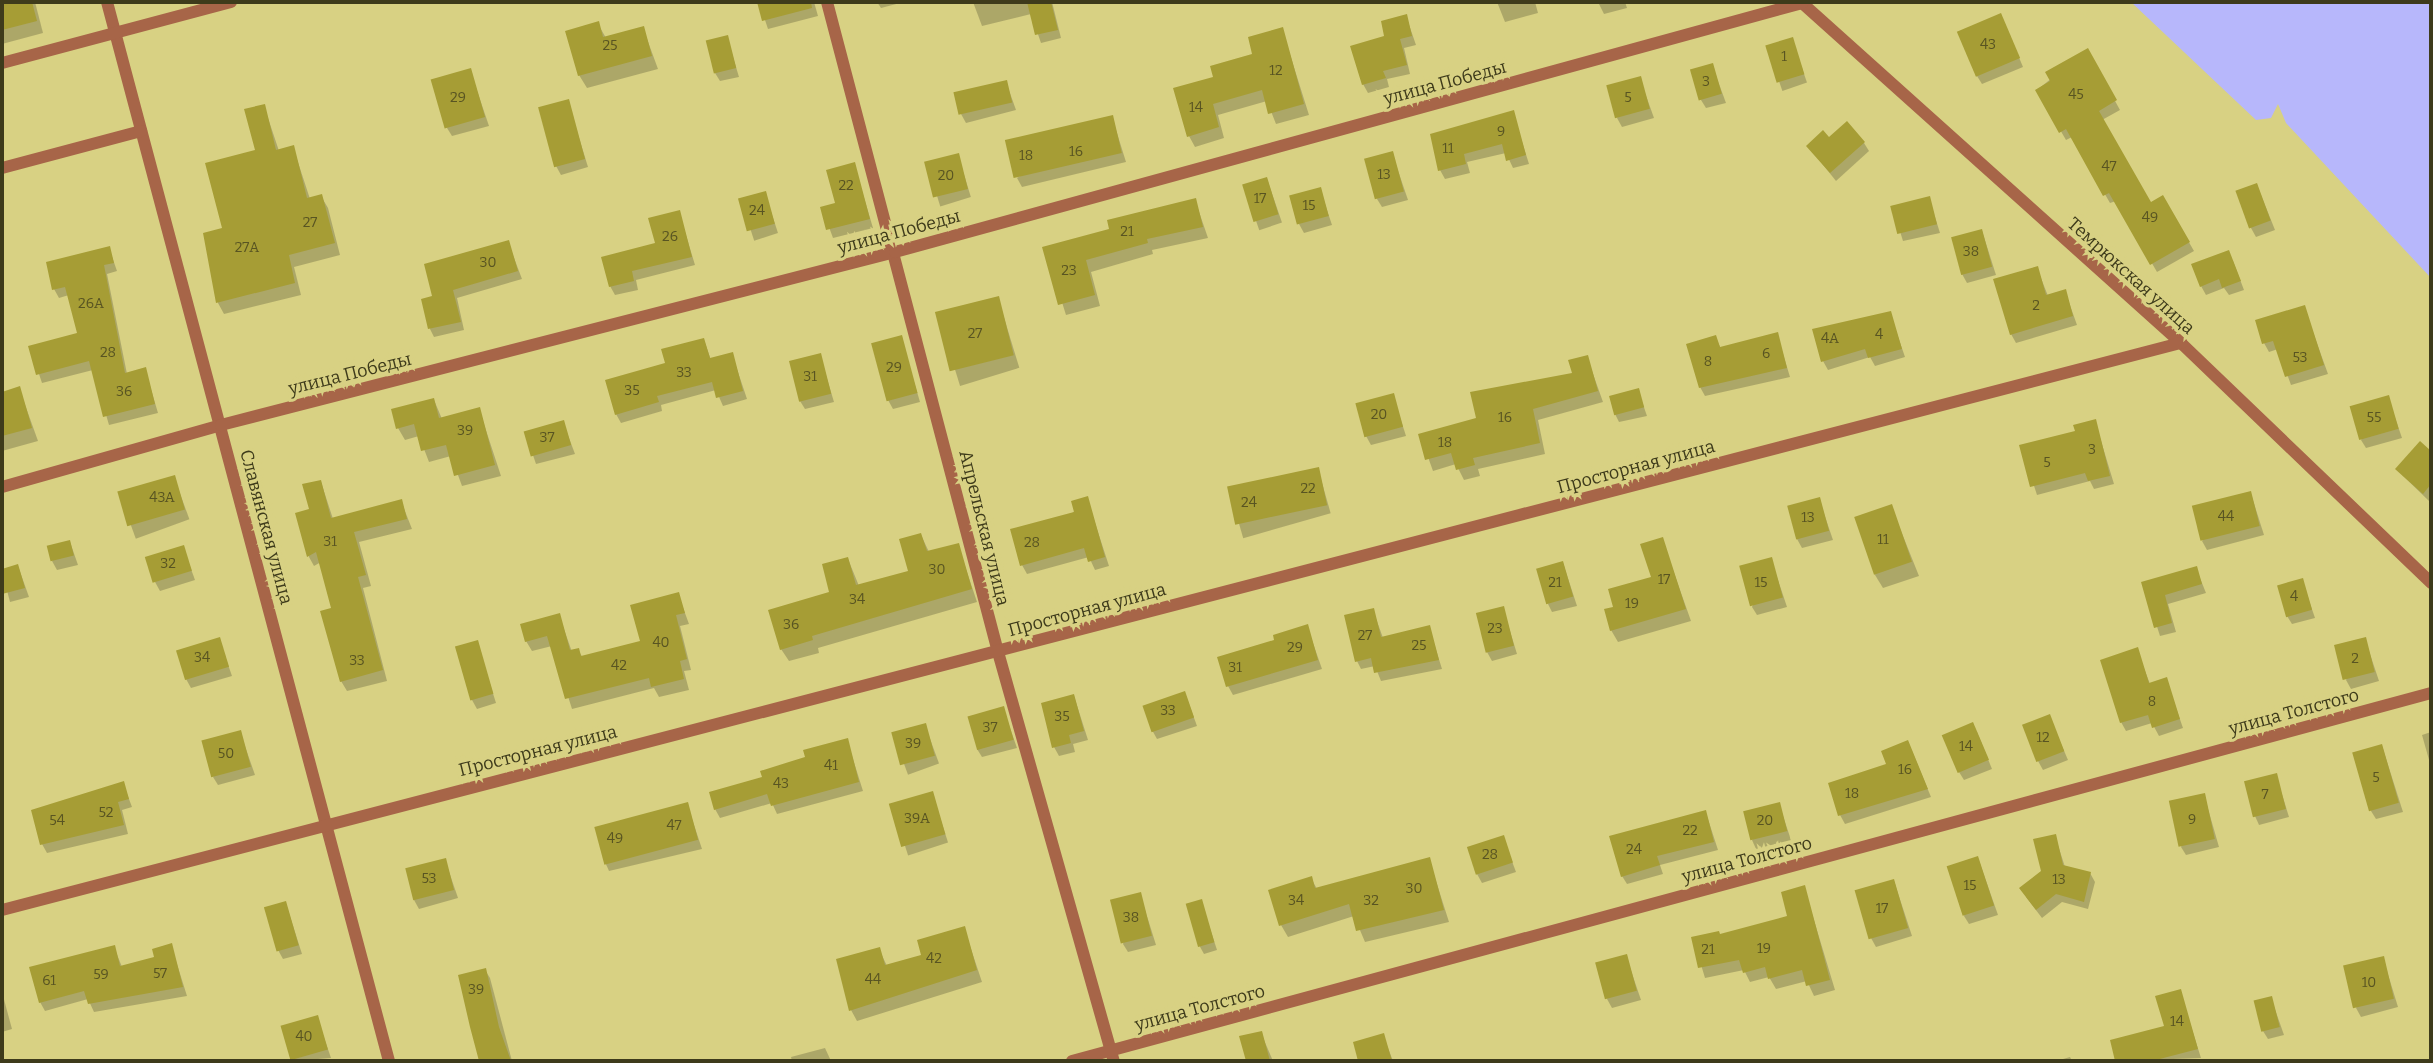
<!DOCTYPE html>
<html>
<head>
<meta charset="utf-8">
<style>
  body { margin:0 }
  #map { position:relative; width:2433px; height:1063px; overflow:hidden; background:#d8d183; font-family:Bitter,serif }
  div>[style] { position:absolute }
  .green>* { inset:0; background:#b7b7fb }
  .shadow>* { inset:0; background:#0003; transform-origin:0 0 }
  .building>* { inset:0; background:#a69d35; transform-origin:0 0 }
  .minor>* { height:12px; margin:-6px; padding:0 6px; transform-origin:6px; border-radius:6px; background:#a76548 }
  span { translate:-50% -50%; white-space:nowrap; text-align:center; line-height:1.15; -webkit-text-stroke:6px #d8d183; paint-order:stroke }
  .number-label { font-size:14px; color:#585422 }
  .number-label span { -webkit-text-stroke-width:0 }
  .street-label { font-size:18px; color:#3e3b1b }
  .frame { position:absolute; inset:0; border:4px solid #3e3b1b; pointer-events:none }
</style>
</head>
<body>
<div id="map">
  <div class="green">
    <i style="clip-path:polygon(2131px 2px,2431px 2px,2431px 278px,2286px 123px,2278px 104px,2271px 118px,2256px 120px)"></i>
  </div>
  <div class="shadow">
    <i style="clip-path:polygon(2px 2px,35px 2px,43px 33px,2px 44px)"></i>
    <i style="clip-path:polygon(759px 2px,814px 2px,818px 16px,768px 29px)"></i>
    <i style="clip-path:polygon(877px 2px,904px 2px,881px 8px)"></i>
    <i style="clip-path:polygon(973px 2px,1052px 2px,1061px 38px,1041px 43px,1031px 14px,982px 26px)"></i>
    <i style="clip-path:polygon(1497px 2px,1535px 2px,1538px 13px,1505px 22px)"></i>
    <i style="clip-path:polygon(1598px 2px,1625px 2px,1627px 8px,1604px 14px)"></i>
    <i style="clip-path:polygon(1406px 16px,1416px 45px,1404px 48px,1410px 74px,1387px 79px,1389px 87px,1368px 93px,1363px 84px,1387px 37px)"></i>
    <i style="clip-path:polygon(598px 24px,606px 38px,643px 28px,658px 69px,587px 88px,579px 75px)"></i>
    <i style="clip-path:polygon(2005px 24px,2023px 67px,1982px 84px,1977px 76px)"></i>
    <i style="clip-path:polygon(1282px 29px,1309px 115px,1276px 124px,1267px 101px,1218px 115px,1224px 138px,1195px 147px,1189px 136px,1215px 78px,1254px 55px)"></i>
    <i style="clip-path:polygon(727px 37px,739px 77px,720px 81px,715px 73px)"></i>
    <i style="left:1792px;top:39px;width:46px;height:26px;rotate:71deg"></i>
    <i style="clip-path:polygon(2087px 50px,2120px 110px,2102px 120px,2150px 204px,2163px 197px,2194px 251px,2157px 272px,2116px 201px,2110px 203px,2072px 137px,2066px 140px,2037px 90px)"></i>
    <i style="clip-path:polygon(1712px 65px,1726px 103px,1706px 108px,1701px 100px)"></i>
    <i style="clip-path:polygon(470px 70px,489px 126px,452px 136px,447px 128px)"></i>
    <i style="clip-path:polygon(1640px 79px,1654px 118px,1622px 127px,1617px 118px)"></i>
    <i style="clip-path:polygon(1006px 82px,1016px 110px,966px 123px,961px 114px)"></i>
    <i style="clip-path:polygon(568px 102px,588px 167px,561px 175px,556px 166px)"></i>
    <i style="clip-path:polygon(264px 106px,279px 151px,293px 147px,310px 199px,321px 196px,328px 208px,340px 255px,294px 267px,301px 295px,224px 314px,218px 303px,224px 229px,257px 152px)"></i>
    <i style="clip-path:polygon(1513px 113px,1529px 164px,1513px 168px,1506px 153px,1467px 162px,1470px 173px,1445px 179px,1440px 170px)"></i>
    <i style="clip-path:polygon(1112px 117px,1126px 162px,1022px 187px,1017px 178px)"></i>
    <i style="clip-path:polygon(1829px 139px,1864px 143px,1869px 151px,1836px 181px,1808px 146px)"></i>
    <i style="clip-path:polygon(1392px 153px,1408px 200px,1382px 207px,1377px 199px)"></i>
    <i style="left:958px;top:155px;width:44px;height:32px;rotate:73deg"></i>
    <i style="clip-path:polygon(854px 164px,873px 228px,833px 238px,822px 208px,837px 205px)"></i>
    <i style="left:1267px;top:179px;width:46px;height:24px;rotate:71deg"></i>
    <i style="clip-path:polygon(2257px 185px,2275px 230px,2256px 237px,2251px 228px)"></i>
    <i style="clip-path:polygon(1320px 189px,1332px 225px,1304px 233px,1299px 224px)"></i>
    <i style="left:765px;top:193px;width:42px;height:25px;rotate:72deg"></i>
    <i style="clip-path:polygon(1929px 198px,1940px 233px,1903px 241px,1892px 206px)"></i>
    <i style="clip-path:polygon(1195px 200px,1208px 238px,1152px 250px,1153px 254px,1091px 272px,1100px 306px,1066px 315px,1045px 248px,1112px 230px)"></i>
    <i style="clip-path:polygon(679px 212px,695px 265px,636px 280px,638px 290px,615px 295px,610px 286px,657px 245px)"></i>
    <i style="clip-path:polygon(1982px 231px,1996px 275px,1967px 283px,1962px 274px)"></i>
    <i style="clip-path:polygon(508px 242px,522px 279px,457px 298px,464px 330px,434px 337px,430px 329px,434px 297px)"></i>
    <i style="clip-path:polygon(109px 248px,117px 271px,107px 274px,127px 374px,145px 369px,158px 413px,109px 425px,93px 370px,42px 383px,30px 347px,79px 334px,69px 295px,59px 298px,54px 289px)"></i>
    <i style="clip-path:polygon(2233px 261px,2244px 290px,2229px 295px,2224px 288px,2206px 295px,2201px 286px)"></i>
    <i style="clip-path:polygon(2037px 268px,2048px 296px,2065px 291px,2077px 325px,2016px 343px,2011px 334px)"></i>
    <i style="left:998px;top:298px;width:73px;height:62px;rotate:73deg"></i>
    <i style="clip-path:polygon(2304px 307px,2328px 374px,2291px 385px,2278px 349px,2269px 352px,2264px 343px)"></i>
    <i style="clip-path:polygon(1890px 313px,1905px 357px,1875px 366px,1870px 357px,1828px 370px,1823px 361px)"></i>
    <i style="clip-path:polygon(1777px 334px,1790px 377px,1705px 396px,1700px 387px,1716px 338px,1721px 349px)"></i>
    <i style="clip-path:polygon(901px 337px,920px 402px,893px 409px,888px 400px)"></i>
    <i style="clip-path:polygon(704px 340px,711px 360px,732px 354px,747px 399px,723px 406px,716px 390px,661px 405px,662px 411px,621px 423px,616px 414px,667px 364px)"></i>
    <i style="clip-path:polygon(820px 355px,834px 402px,805px 409px,800px 401px)"></i>
    <i style="clip-path:polygon(1587px 357px,1603px 402px,1538px 420px,1545px 454px,1478px 469px,1480px 476px,1464px 480px,1456px 464px,1433px 471px,1420px 435px,1478px 419px,1574px 374px)"></i>
    <i style="clip-path:polygon(19px 388px,38px 441px,2px 451px,2px 393px)"></i>
    <i style="clip-path:polygon(1638px 390px,1647px 416px,1619px 422px,1615px 414px)"></i>
    <i style="clip-path:polygon(1393px 395px,1406px 436px,1371px 445px,1366px 436px)"></i>
    <i style="clip-path:polygon(2388px 397px,2402px 438px,2366px 448px,2361px 440px)"></i>
    <i style="clip-path:polygon(434px 400px,442px 419px,479px 409px,501px 476px,462px 486px,451px 456px,429px 462px,419px 436px,405px 440px,398px 428px)"></i>
    <i style="clip-path:polygon(2095px 421px,2114px 484px,2094px 489px,2090px 481px,2037px 495px,2021px 446px,2077px 433px)"></i>
    <i style="clip-path:polygon(563px 422px,575px 454px,536px 464px,525px 432px)"></i>
    <i style="clip-path:polygon(2420px 444px,2431px 453px,2429px 501px,2397px 470px)"></i>
    <i style="left:1318px;top:469px;width:46px;height:91px;rotate:74deg"></i>
    <i style="left:174px;top:477px;width:45px;height:57px;rotate:70deg"></i>
    <i style="clip-path:polygon(321px 482px,333px 519px,401px 501px,412px 529px,359px 542px,371px 586px,363px 588px,387px 681px,347px 691px,341px 681px,333px 609px,321px 562px,314px 566px,309px 557px,297px 514px,311px 510px)"></i>
    <i style="clip-path:polygon(2251px 494px,2264px 535px,2207px 550px,2202px 541px)"></i>
    <i style="clip-path:polygon(1087px 498px,1109px 566px,1095px 570px,1089px 557px,1027px 574px,1022px 565px)"></i>
    <i style="clip-path:polygon(1819px 499px,1833px 540px,1802px 548px,1797px 539px)"></i>
    <i style="clip-path:polygon(1891px 506px,1919px 576px,1883px 588px,1875px 575px)"></i>
    <i style="clip-path:polygon(921px 535px,929px 552px,958px 545px,977px 602px,818px 648px,819px 653px,789px 661px,781px 649px,831px 594px,848px 559px,859px 586px,910px 572px)"></i>
    <i style="clip-path:polygon(1662px 539px,1691px 621px,1618px 642px,1611px 630px,1615px 608px,1653px 579px)"></i>
    <i style="clip-path:polygon(70px 542px,78px 565px,57px 570px,52px 561px)"></i>
    <i style="clip-path:polygon(183px 547px,195px 580px,160px 591px,155px 582px)"></i>
    <i style="clip-path:polygon(1771px 559px,1787px 607px,1757px 615px,1752px 607px)"></i>
    <i style="clip-path:polygon(1563px 563px,1577px 606px,1552px 612px,1548px 604px)"></i>
    <i style="clip-path:polygon(18px 566px,29px 597px,10px 602px,2px 571px)"></i>
    <i style="clip-path:polygon(2196px 568px,2206px 593px,2168px 604px,2176px 632px,2160px 636px,2143px 583px)"></i>
    <i style="clip-path:polygon(2302px 580px,2315px 618px,2292px 624px,2287px 616px)"></i>
    <i style="clip-path:polygon(678px 594px,689px 624px,680px 626px,691px 670px,684px 671px,689px 690px,659px 697px,654px 688px,572px 709px,552px 646px,532px 651px,526px 641px,559px 615px,572px 652px,578px 650px,583px 658px,642px 642px)"></i>
    <i style="clip-path:polygon(1503px 608px,1517px 654px,1492px 661px,1487px 652px)"></i>
    <i style="clip-path:polygon(1373px 610px,1383px 638px,1429px 627px,1442px 669px,1381px 681px,1375px 666px,1361px 669px,1357px 661px)"></i>
    <i style="clip-path:polygon(1307px 626px,1322px 669px,1233px 695px,1228px 686px,1276px 641px)"></i>
    <i style="clip-path:polygon(219px 639px,232px 676px,191px 688px,186px 679px)"></i>
    <i style="clip-path:polygon(2365px 639px,2379px 681px,2351px 689px,2346px 680px)"></i>
    <i style="clip-path:polygon(477px 642px,496px 703px,477px 709px,472px 700px)"></i>
    <i style="clip-path:polygon(2137px 650px,2150px 684px,2166px 679px,2183px 728px,2159px 736px,2152px 723px,2126px 731px,2121px 722px)"></i>
    <i style="clip-path:polygon(1185px 693px,1197px 726px,1157px 739px,1152px 730px)"></i>
    <i style="clip-path:polygon(1074px 696px,1088px 740px,1073px 744px,1075px 752px,1059px 756px,1054px 747px)"></i>
    <i style="clip-path:polygon(1003px 708px,1017px 748px,982px 757px,977px 749px)"></i>
    <i style="clip-path:polygon(2049px 716px,2068px 760px,2043px 770px,2038px 761px)"></i>
    <i style="left:925px;top:725px;width:41px;height:33px;rotate:70deg"></i>
    <i style="clip-path:polygon(240px 732px,255px 775px,218px 785px,213px 777px)"></i>
    <i style="clip-path:polygon(1977px 732px,1992px 769px,1964px 780px,1959px 772px)"></i>
    <i style="clip-path:polygon(2431px 732px,2431px 767px,2422px 735px)"></i>
    <i style="clip-path:polygon(847px 740px,863px 791px,777px 814px,772px 803px,720px 818px,715px 809px,764px 778px)"></i>
    <i style="clip-path:polygon(2382px 746px,2403px 812px,2376px 819px,2371px 811px)"></i>
    <i style="clip-path:polygon(1912px 751px,1931px 797px,1845px 824px,1840px 815px,1889px 765px)"></i>
    <i style="clip-path:polygon(2276px 775px,2289px 817px,2259px 825px,2255px 816px)"></i>
    <i style="clip-path:polygon(123px 783px,132px 807px,122px 810px,128px 834px,47px 853px,42px 844px)"></i>
    <i style="left:932px;top:793px;width:52px;height:42px;rotate:72deg"></i>
    <i style="clip-path:polygon(2204px 795px,2219px 847px,2186px 855px,2181px 847px)"></i>
    <i style="clip-path:polygon(687px 804px,702px 849px,609px 871px,605px 862px)"></i>
    <i style="clip-path:polygon(1779px 804px,1791px 840px,1756px 849px,1752px 840px)"></i>
    <i style="clip-path:polygon(1706px 813px,1718px 850px,1660px 865px,1663px 874px,1627px 884px,1622px 876px)"></i>
    <i style="clip-path:polygon(2055px 836px,2065px 867px,2090px 873px,2095px 882px,2088px 909px,2062px 902px,2042px 918px,2026px 897px,2043px 871px)"></i>
    <i style="clip-path:polygon(1503px 837px,1516px 872px,1482px 883px,1477px 874px)"></i>
    <i style="clip-path:polygon(1978px 858px,1998px 915px,1969px 924px,1964px 916px)"></i>
    <i style="clip-path:polygon(1429px 859px,1449px 922px,1365px 942px,1354px 916px,1288px 937px,1281px 925px,1311px 878px,1317px 889px)"></i>
    <i style="clip-path:polygon(445px 860px,458px 898px,419px 909px,414px 900px)"></i>
    <i style="clip-path:polygon(1894px 881px,1912px 936px,1876px 947px,1871px 938px)"></i>
    <i style="clip-path:polygon(1804px 887px,1835px 990px,1814px 996px,1807px 981px,1776px 989px,1769px 977px,1750px 982px,1744px 970px,1705px 978px,1693px 938px,1720px 936px,1789px 917px)"></i>
    <i style="clip-path:polygon(1140px 894px,1156px 945px,1128px 952px,1123px 944px)"></i>
    <i style="clip-path:polygon(1201px 901px,1217px 950px,1204px 954px,1199px 945px)"></i>
    <i style="clip-path:polygon(286px 904px,302px 954px,283px 959px,278px 950px)"></i>
    <i style="clip-path:polygon(964px 928px,982px 982px,857px 1021px,851px 1010px,879px 949px,887px 966px,923px 957px)"></i>
    <i style="clip-path:polygon(171px 945px,187px 996px,94px 1012px,88px 999px,45px 1011px,40px 1002px,114px 947px,122px 967px,157px 959px)"></i>
    <i style="clip-path:polygon(1626px 956px,1641px 1000px,1612px 1008px,1607px 999px)"></i>
    <i style="clip-path:polygon(2383px 958px,2398px 1007px,2361px 1017px,2356px 1008px)"></i>
    <i style="clip-path:polygon(485px 970px,490px 978px,512px 1061px,481px 1061px,460px 976px)"></i>
    <i style="clip-path:polygon(2180px 991px,2201px 1058px,2117px 1061px,2112px 1042px,2166px 1027px)"></i>
    <i style="clip-path:polygon(2px 992px,12px 1029px,2px 1032px)"></i>
    <i style="clip-path:polygon(2271px 998px,2284px 1035px,2268px 1039px,2263px 1031px)"></i>
    <i style="clip-path:polygon(317px 1017px,331px 1058px,292px 1061px,290px 1059px)"></i>
    <i style="clip-path:polygon(1261px 1033px,1273px 1061px,1247px 1061px,1241px 1038px)"></i>
    <i style="clip-path:polygon(1383px 1035px,1393px 1061px,1360px 1061px,1355px 1043px)"></i>
    <i style="clip-path:polygon(825px 1048px,831px 1061px,792px 1061px,791px 1057px)"></i>
    <i style="clip-path:polygon(2070px 1057px,2072px 1061px,2056px 1061px)"></i>
  </div>
  <div class="building">
    <i style="clip-path:polygon(2px 2px,32px 2px,37px 21px,2px 30px)"></i>
    <i style="clip-path:polygon(757px 2px,811px 2px,812px 8px,762px 21px)"></i>
    <i style="clip-path:polygon(1027px 2px,1051px 2px,1058px 30px,1035px 35px)"></i>
    <i style="left:2001px;top:13px;width:49px;height:48px;rotate:67deg"></i>
    <i style="clip-path:polygon(1407px 14px,1412px 36px,1400px 39px,1407px 65px,1383px 71px,1386px 78px,1362px 85px,1350px 46px,1384px 36px,1381px 21px)"></i>
    <i style="clip-path:polygon(599px 21px,603px 37px,644px 26px,652px 56px,578px 76px,565px 31px)"></i>
    <i style="clip-path:polygon(1283px 27px,1304px 104px,1268px 114px,1262px 90px,1213px 104px,1219px 127px,1187px 137px,1173px 88px,1213px 77px,1210px 66px,1252px 54px,1248px 37px)"></i>
    <i style="left:728px;top:35px;width:34px;height:23px;rotate:76deg"></i>
    <i style="left:1793px;top:37px;width:39px;height:29px;rotate:73deg"></i>
    <i style="clip-path:polygon(2088px 48px,2117px 100px,2099px 111px,2151px 202px,2163px 195px,2190px 242px,2150px 265px,2109px 193px,2103px 196px,2066px 129px,2059px 133px,2035px 90px,2050px 81px,2045px 72px)"></i>
    <i style="left:1713px;top:63px;width:32px;height:24px;rotate:74deg"></i>
    <i style="left:471px;top:68px;width:51px;height:42px;rotate:74deg"></i>
    <i style="left:1641px;top:76px;width:34px;height:36px;rotate:75deg"></i>
    <i style="left:1007px;top:80px;width:23px;height:55px;rotate:77deg"></i>
    <i style="left:569px;top:99px;width:62px;height:32px;rotate:75deg"></i>
    <i style="clip-path:polygon(265px 104px,276px 150px,294px 145px,307px 198px,322px 194px,335px 243px,289px 255px,295px 283px,216px 303px,203px 233px,222px 228px,205px 163px,255px 150px,244px 109px)"></i>
    <i style="clip-path:polygon(1514px 110px,1526px 155px,1506px 161px,1502px 144px,1464px 154px,1466px 164px,1438px 171px,1430px 134px)"></i>
    <i style="left:1113px;top:115px;width:39px;height:111px;rotate:77deg"></i>
    <i style="clip-path:polygon(1847px 121px,1865px 142px,1830px 173px,1806px 146px,1823px 130px,1829px 137px)"></i>
    <i style="left:1393px;top:151px;width:42px;height:30px;rotate:75deg"></i>
    <i style="left:959px;top:153px;width:37px;height:36px;rotate:76deg"></i>
    <i style="clip-path:polygon(855px 162px,870px 219px,826px 230px,820px 207px,835px 203px,826px 170px)"></i>
    <i style="left:1267px;top:177px;width:39px;height:26px;rotate:73deg"></i>
    <i style="left:2257px;top:183px;width:40px;height:23px;rotate:70deg"></i>
    <i style="left:1321px;top:187px;width:30px;height:33px;rotate:75deg"></i>
    <i style="left:766px;top:191px;width:34px;height:29px;rotate:75deg"></i>
    <i style="left:1930px;top:196px;width:29px;height:41px;rotate:76deg"></i>
    <i style="clip-path:polygon(1196px 198px,1203px 227px,1147px 239px,1148px 243px,1086px 260px,1095px 295px,1058px 305px,1042px 247px,1109px 229px,1107px 220px)"></i>
    <i style="clip-path:polygon(680px 210px,692px 257px,632px 271px,634px 281px,609px 287px,601px 257px,655px 243px,648px 218px)"></i>
    <i style="left:1982px;top:229px;width:39px;height:32px;rotate:75deg"></i>
    <i style="clip-path:polygon(509px 240px,518px 271px,453px 290px,461px 322px,428px 329px,421px 299px,432px 296px,424px 264px)"></i>
    <i style="clip-path:polygon(110px 246px,114px 263px,104px 265px,125px 373px,146px 367px,155px 404px,103px 417px,89px 361px,36px 375px,28px 346px,77px 333px,65px 287px,52px 290px,46px 262px)"></i>
    <i style="clip-path:polygon(2229px 250px,2241px 281px,2222px 288px,2219px 279px,2200px 287px,2191px 264px)"></i>
    <i style="clip-path:polygon(2038px 266px,2046px 295px,2066px 289px,2073px 316px,2010px 335px,1993px 279px)"></i>
    <i style="left:999px;top:296px;width:61px;height:66px;rotate:76deg"></i>
    <i style="clip-path:polygon(2305px 305px,2324px 365px,2285px 377px,2273px 341px,2262px 344px,2255px 320px)"></i>
    <i style="clip-path:polygon(1891px 311px,1902px 349px,1868px 358px,1865px 349px,1821px 362px,1812px 329px)"></i>
    <i style="clip-path:polygon(1778px 332px,1787px 368px,1699px 388px,1686px 344px,1716px 335px,1720px 347px)"></i>
    <i style="left:902px;top:335px;width:60px;height:32px;rotate:75deg"></i>
    <i style="clip-path:polygon(704px 338px,710px 358px,733px 352px,743px 391px,716px 398px,712px 382px,657px 396px,659px 402px,615px 415px,605px 380px,665px 363px,661px 349px)"></i>
    <i style="left:821px;top:353px;width:42px;height:33px;rotate:76deg"></i>
    <i style="clip-path:polygon(1588px 355px,1598px 391px,1533px 409px,1540px 443px,1473px 458px,1475px 465px,1456px 470px,1451px 453px,1425px 460px,1418px 434px,1476px 418px,1470px 392px,1572px 373px,1568px 360px)"></i>
    <i style="clip-path:polygon(20px 386px,32px 428px,2px 436px,2px 392px)"></i>
    <i style="left:1639px;top:388px;width:20px;height:31px;rotate:75deg"></i>
    <i style="left:1394px;top:393px;width:35px;height:40px;rotate:75deg"></i>
    <i style="left:2389px;top:395px;width:35px;height:41px;rotate:74deg"></i>
    <i style="clip-path:polygon(434px 398px,439px 418px,480px 407px,495px 465px,454px 476px,446px 445px,421px 451px,414px 424px,396px 429px,391px 409px)"></i>
    <i style="clip-path:polygon(2096px 419px,2110px 476px,2088px 481px,2085px 473px,2030px 487px,2019px 445px,2075px 431px,2073px 425px)"></i>
    <i style="left:564px;top:420px;width:26px;height:42px;rotate:74deg"></i>
    <i style="clip-path:polygon(2420px 441px,2431px 451px,2431px 484px,2423px 494px,2395px 469px)"></i>
    <i style="left:1319px;top:467px;width:39px;height:94px;rotate:78deg"></i>
    <i style="left:175px;top:475px;width:36px;height:60px;rotate:74deg"></i>
    <i style="clip-path:polygon(321px 480px,331px 518px,402px 499px,407px 519px,354px 532px,366px 575px,358px 577px,383px 670px,340px 682px,320px 611px,331px 608px,316px 552px,307px 557px,295px 513px,309px 509px,302px 484px)"></i>
    <i style="left:2251px;top:491px;width:36px;height:61px;rotate:76deg"></i>
    <i style="clip-path:polygon(1088px 496px,1105px 557px,1088px 562px,1084px 548px,1020px 566px,1010px 529px,1074px 512px,1071px 501px)"></i>
    <i style="left:1820px;top:497px;width:35px;height:34px;rotate:75deg"></i>
    <i style="left:1892px;top:504px;width:61px;height:40px;rotate:71deg"></i>
    <i style="clip-path:polygon(921px 533px,927px 551px,959px 543px,972px 589px,812px 636px,813px 640px,780px 650px,768px 610px,829px 592px,822px 564px,848px 557px,856px 585px,908px 571px,899px 539px)"></i>
    <i style="clip-path:polygon(1663px 537px,1686px 609px,1610px 631px,1604px 609px,1613px 607px,1608px 589px,1651px 577px,1640px 544px)"></i>
    <i style="left:70px;top:540px;width:16px;height:24px;rotate:76deg"></i>
    <i style="left:184px;top:545px;width:27px;height:41px;rotate:73deg"></i>
    <i style="left:1772px;top:557px;width:42px;height:34px;rotate:75deg"></i>
    <i style="left:1563px;top:561px;width:37px;height:28px;rotate:74deg"></i>
    <i style="clip-path:polygon(18px 564px,25px 588px,2px 594px,2px 569px)"></i>
    <i style="clip-path:polygon(2197px 566px,2202px 584px,2165px 595px,2172px 623px,2154px 628px,2141px 582px)"></i>
    <i style="left:2303px;top:578px;width:33px;height:27px;rotate:74deg"></i>
    <i style="clip-path:polygon(679px 592px,685px 613px,676px 615px,687px 659px,680px 661px,684px 679px,651px 687px,649px 678px,565px 699px,547px 636px,525px 642px,520px 624px,560px 613px,570px 650px,579px 648px,581px 656px,640px 641px,630px 605px)"></i>
    <i style="left:1504px;top:606px;width:41px;height:29px;rotate:76deg"></i>
    <i style="clip-path:polygon(1374px 608px,1381px 637px,1430px 625px,1439px 660px,1374px 673px,1371px 658px,1355px 662px,1344px 615px)"></i>
    <i style="clip-path:polygon(1308px 624px,1318px 660px,1226px 687px,1217px 657px,1274px 640px,1273px 635px)"></i>
    <i style="left:220px;top:637px;width:31px;height:46px;rotate:73deg"></i>
    <i style="left:2366px;top:637px;width:36px;height:33px;rotate:76deg"></i>
    <i style="left:478px;top:640px;width:56px;height:24px;rotate:74deg"></i>
    <i style="clip-path:polygon(2138px 647px,2149px 683px,2167px 677px,2180px 719px,2152px 728px,2148px 715px,2120px 723px,2100px 660px)"></i>
    <i style="left:1185px;top:691px;width:28px;height:45px;rotate:71deg"></i>
    <i style="clip-path:polygon(1074px 694px,1084px 731px,1069px 735px,1071px 743px,1052px 748px,1041px 703px)"></i>
    <i style="left:1004px;top:706px;width:35px;height:38px;rotate:74deg"></i>
    <i style="left:2050px;top:714px;width:40px;height:30px;rotate:69deg"></i>
    <i style="left:1973px;top:722px;width:41px;height:34px;rotate:67deg"></i>
    <i style="left:926px;top:723px;width:34px;height:36px;rotate:75deg"></i>
    <i style="left:241px;top:730px;width:38px;height:41px;rotate:75deg"></i>
    <i style="clip-path:polygon(848px 738px,859px 782px,771px 806px,767px 794px,714px 810px,709px 792px,762px 777px,760px 771px,805px 757px,803px 750px)"></i>
    <i style="clip-path:polygon(1908px 740px,1928px 789px,1838px 816px,1828px 783px,1886px 764px,1881px 751px)"></i>
    <i style="left:2382px;top:744px;width:61px;height:31px;rotate:74deg"></i>
    <i style="left:2277px;top:773px;width:37px;height:34px;rotate:76deg"></i>
    <i style="clip-path:polygon(124px 781px,129px 799px,118px 802px,124px 825px,40px 845px,31px 810px)"></i>
    <i style="left:933px;top:791px;width:45px;height:46px;rotate:74deg"></i>
    <i style="left:2205px;top:793px;width:47px;height:37px;rotate:78deg"></i>
    <i style="left:688px;top:802px;width:39px;height:97px;rotate:75deg"></i>
    <i style="left:1780px;top:802px;width:30px;height:38px;rotate:76deg"></i>
    <i style="clip-path:polygon(1706px 810px,1714px 842px,1657px 856px,1660px 865px,1621px 877px,1609px 836px)"></i>
    <i style="clip-path:polygon(2056px 834px,2063px 865px,2091px 872px,2084px 902px,2056px 894px,2036px 910px,2019px 888px,2041px 871px,2033px 839px)"></i>
    <i style="left:1504px;top:835px;width:29px;height:39px;rotate:72deg"></i>
    <i style="left:1978px;top:856px;width:52px;height:33px;rotate:72deg"></i>
    <i style="clip-path:polygon(1430px 857px,1444px 910px,1356px 931px,1349px 904px,1279px 926px,1268px 890px,1312px 876px,1315px 888px)"></i>
    <i style="left:446px;top:858px;width:33px;height:42px;rotate:76deg"></i>
    <i style="left:1894px;top:879px;width:51px;height:41px;rotate:74deg"></i>
    <i style="clip-path:polygon(1805px 885px,1830px 980px,1806px 986px,1802px 970px,1768px 979px,1765px 967px,1743px 973px,1739px 960px,1698px 968px,1691px 937px,1719px 931px,1720px 934px,1787px 916px,1781px 892px)"></i>
    <i style="left:1141px;top:892px;width:45px;height:32px;rotate:76deg"></i>
    <i style="left:1202px;top:899px;width:45px;height:17px;rotate:74deg"></i>
    <i style="left:286px;top:901px;width:46px;height:23px;rotate:74deg"></i>
    <i style="clip-path:polygon(965px 926px,977px 970px,849px 1011px,836px 959px,880px 947px,885px 965px,921px 955px,917px 940px)"></i>
    <i style="clip-path:polygon(172px 943px,183px 987px,88px 1004px,84px 991px,39px 1003px,29px 967px,115px 945px,120px 966px,154px 957px,152px 949px)"></i>
    <i style="left:1627px;top:954px;width:38px;height:33px;rotate:75deg"></i>
    <i style="left:2384px;top:956px;width:44px;height:42px;rotate:77deg"></i>
    <i style="clip-path:polygon(486px 968px,499px 1027px,511px 1061px,479px 1061px,470px 1027px,458px 975px)"></i>
    <i style="clip-path:polygon(2181px 989px,2198px 1049px,2152px 1061px,2115px 1061px,2110px 1040px,2164px 1026px,2155px 996px)"></i>
    <i style="left:2272px;top:996px;width:32px;height:19px;rotate:76deg"></i>
    <i style="left:318px;top:1015px;width:36px;height:39px;rotate:74deg"></i>
    <i style="clip-path:polygon(1262px 1031px,1270px 1061px,1246px 1061px,1239px 1036px)"></i>
    <i style="clip-path:polygon(1384px 1033px,1392px 1061px,1358px 1061px,1353px 1042px)"></i>
  </div>
  <div class="minor">
    <i style="left:107px;top:2px;width:1096px;rotate:75.09deg"></i>
    <i style="left:827px;top:2px;width:672px;rotate:75.26deg"></i>
    <i style="left:998px;top:652px;width:425px;rotate:74.2deg"></i>
    <i style="left:1801px;top:2px;width:511px;rotate:41.9deg"></i>
    <i style="left:2181px;top:343px;width:347px;rotate:43.8deg"></i>
    <i style="left:2px;top:63px;width:237px;rotate:-14.9deg"></i>
    <i style="left:2px;top:168px;width:144px;rotate:-14.9deg"></i>
    <i style="left:2px;top:487px;width:228px;rotate:-15.8deg"></i>
    <i style="left:221px;top:425px;width:696px;rotate:-14.4deg"></i>
    <i style="left:895px;top:252px;width:941px;rotate:-15.35deg"></i>
    <i style="left:2px;top:910px;width:2252px;rotate:-14.59deg"></i>
    <i style="left:1072px;top:1061px;width:1408px;rotate:-15.15deg"></i>
  </div>
  <div class="number-label">
    <span style="left:1988px;top:45px">43</span>
    <span style="left:610px;top:46px">25</span>
    <span style="left:1784px;top:57px">1</span>
    <span style="left:1276px;top:71px">12</span>
    <span style="left:1706px;top:82px">3</span>
    <span style="left:2076px;top:95px">45</span>
    <span style="left:458px;top:98px">29</span>
    <span style="left:1628px;top:98px">5</span>
    <span style="left:1196px;top:108px">14</span>
    <span style="left:1501px;top:132px">9</span>
    <span style="left:1448px;top:149px">11</span>
    <span style="left:1076px;top:152px">16</span>
    <span style="left:1026px;top:156px">18</span>
    <span style="left:2109px;top:167px">47</span>
    <span style="left:1384px;top:175px">13</span>
    <span style="left:946px;top:176px">20</span>
    <span style="left:846px;top:186px">22</span>
    <span style="left:1260px;top:199px">17</span>
    <span style="left:1309px;top:206px">15</span>
    <span style="left:757px;top:211px">24</span>
    <span style="left:2150px;top:218px">49</span>
    <span style="left:310px;top:223px">27</span>
    <span style="left:1127px;top:232px">21</span>
    <span style="left:670px;top:237px">26</span>
    <span style="left:247px;top:248px">27А</span>
    <span style="left:1971px;top:252px">38</span>
    <span style="left:488px;top:263px">30</span>
    <span style="left:1069px;top:271px">23</span>
    <span style="left:91px;top:304px">26А</span>
    <span style="left:2036px;top:306px">2</span>
    <span style="left:975px;top:334px">27</span>
    <span style="left:1879px;top:335px">4</span>
    <span style="left:1830px;top:339px">4А</span>
    <span style="left:108px;top:353px">28</span>
    <span style="left:1766px;top:354px">6</span>
    <span style="left:2300px;top:358px">53</span>
    <span style="left:1708px;top:362px">8</span>
    <span style="left:894px;top:368px">29</span>
    <span style="left:684px;top:373px">33</span>
    <span style="left:810px;top:377px">31</span>
    <span style="left:632px;top:391px">35</span>
    <span style="left:124px;top:392px">36</span>
    <span style="left:1379px;top:415px">20</span>
    <span style="left:1505px;top:418px">16</span>
    <span style="left:2374px;top:418px">55</span>
    <span style="left:465px;top:431px">39</span>
    <span style="left:547px;top:438px">37</span>
    <span style="left:1445px;top:443px">18</span>
    <span style="left:2092px;top:450px">3</span>
    <span style="left:2047px;top:463px">5</span>
    <span style="left:1308px;top:489px">22</span>
    <span style="left:162px;top:498px">43А</span>
    <span style="left:1249px;top:503px">24</span>
    <span style="left:2226px;top:517px">44</span>
    <span style="left:1808px;top:518px">13</span>
    <span style="left:1883px;top:540px">11</span>
    <span style="left:330px;top:542px">31</span>
    <span style="left:1032px;top:543px">28</span>
    <span style="left:168px;top:564px">32</span>
    <span style="left:937px;top:570px">30</span>
    <span style="left:1664px;top:580px">17</span>
    <span style="left:1555px;top:583px">21</span>
    <span style="left:1761px;top:583px">15</span>
    <span style="left:2294px;top:597px">4</span>
    <span style="left:857px;top:600px">34</span>
    <span style="left:1632px;top:604px">19</span>
    <span style="left:791px;top:625px">36</span>
    <span style="left:1495px;top:629px">23</span>
    <span style="left:1365px;top:636px">27</span>
    <span style="left:661px;top:643px">40</span>
    <span style="left:1419px;top:646px">25</span>
    <span style="left:1295px;top:648px">29</span>
    <span style="left:202px;top:658px">34</span>
    <span style="left:2355px;top:659px">2</span>
    <span style="left:357px;top:661px">33</span>
    <span style="left:619px;top:666px">42</span>
    <span style="left:1235px;top:668px">31</span>
    <span style="left:2152px;top:702px">8</span>
    <span style="left:1168px;top:711px">33</span>
    <span style="left:1062px;top:717px">35</span>
    <span style="left:990px;top:728px">37</span>
    <span style="left:2043px;top:738px">12</span>
    <span style="left:913px;top:744px">39</span>
    <span style="left:1966px;top:747px">14</span>
    <span style="left:226px;top:754px">50</span>
    <span style="left:831px;top:766px">41</span>
    <span style="left:1905px;top:770px">16</span>
    <span style="left:2376px;top:778px">5</span>
    <span style="left:781px;top:784px">43</span>
    <span style="left:1852px;top:794px">18</span>
    <span style="left:2265px;top:795px">7</span>
    <span style="left:106px;top:813px">52</span>
    <span style="left:917px;top:819px">39А</span>
    <span style="left:2192px;top:820px">9</span>
    <span style="left:57px;top:821px">54</span>
    <span style="left:1765px;top:821px">20</span>
    <span style="left:674px;top:826px">47</span>
    <span style="left:1690px;top:831px">22</span>
    <span style="left:615px;top:839px">49</span>
    <span style="left:1634px;top:850px">24</span>
    <span style="left:1490px;top:855px">28</span>
    <span style="left:429px;top:879px">53</span>
    <span style="left:2059px;top:880px">13</span>
    <span style="left:1970px;top:886px">15</span>
    <span style="left:1414px;top:889px">30</span>
    <span style="left:1296px;top:901px">34</span>
    <span style="left:1371px;top:901px">32</span>
    <span style="left:1882px;top:909px">17</span>
    <span style="left:1131px;top:918px">38</span>
    <span style="left:1764px;top:949px">19</span>
    <span style="left:1708px;top:950px">21</span>
    <span style="left:934px;top:959px">42</span>
    <span style="left:160px;top:974px">57</span>
    <span style="left:101px;top:975px">59</span>
    <span style="left:873px;top:980px">44</span>
    <span style="left:49px;top:981px">61</span>
    <span style="left:2369px;top:983px">10</span>
    <span style="left:476px;top:990px">39</span>
    <span style="left:2177px;top:1022px">14</span>
    <span style="left:304px;top:1037px">40</span>
  </div>
  <div class="street-label">
    <span style="left:1445px;top:83px;rotate:-15deg">улица Победы</span>
    <span style="left:899px;top:232px;rotate:-15deg">улица Победы</span>
    <span style="left:2131px;top:276px;rotate:42deg">Темрюкская улица</span>
    <span style="left:350px;top:374px;rotate:-14deg">улица Победы</span>
    <span style="left:1636px;top:467px;rotate:-15deg">Просторная улица</span>
    <span style="left:266px;top:527px;rotate:75deg">Славянская улица</span>
    <span style="left:984px;top:528px;rotate:76deg">Апрельская улица</span>
    <span style="left:1087px;top:610px;rotate:-15deg">Просторная улица</span>
    <span style="left:2294px;top:712px;rotate:-15deg">улица Толстого</span>
    <span style="left:538px;top:751px;rotate:-14deg">Просторная улица</span>
    <span style="left:1747px;top:860px;rotate:-15deg">улица Толстого</span>
    <span style="left:1200px;top:1008px;rotate:-15deg">улица Толстого</span>
  </div>
  <div class="frame"></div>
</div>
</body>
</html>
